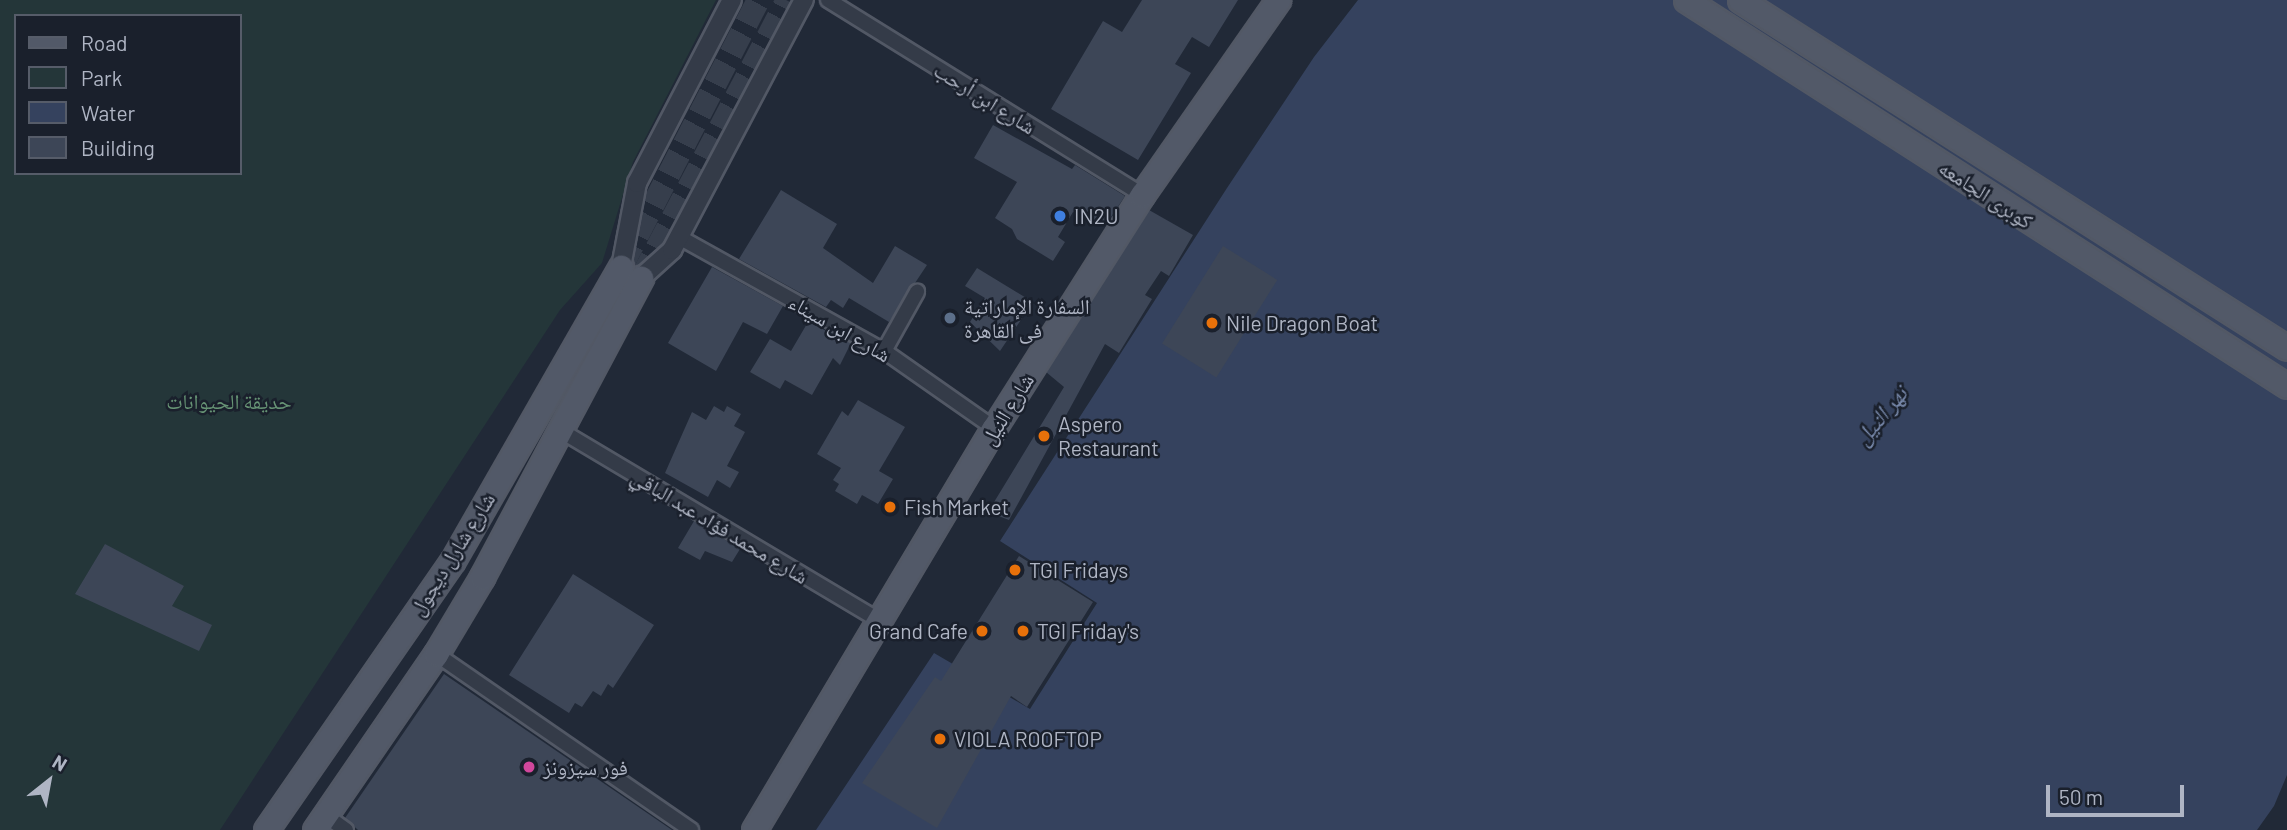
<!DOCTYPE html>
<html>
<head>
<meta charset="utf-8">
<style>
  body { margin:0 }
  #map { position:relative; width:2287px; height:830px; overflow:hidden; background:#212937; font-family:Barlow,"Noto Naskh Arabic",sans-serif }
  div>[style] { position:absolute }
  .green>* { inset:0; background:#243639 }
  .water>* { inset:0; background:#35425e }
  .building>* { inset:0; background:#3d4657; transform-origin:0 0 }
  .primary-tunnel>* { height:23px; margin-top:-11.5px; transform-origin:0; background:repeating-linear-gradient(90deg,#363e4c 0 23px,transparent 0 34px) }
  .roads { filter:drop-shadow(2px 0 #525865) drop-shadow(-2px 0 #525865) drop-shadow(0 2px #525865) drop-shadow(0 -2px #525865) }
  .minor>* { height:14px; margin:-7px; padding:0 7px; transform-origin:7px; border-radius:7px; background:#343b48 }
  .tertiary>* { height:18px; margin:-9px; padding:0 9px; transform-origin:9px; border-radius:9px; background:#343b48 }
  .primary>* { height:23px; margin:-11.5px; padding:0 11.5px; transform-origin:11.5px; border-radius:11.5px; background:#525968 }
  .dots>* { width:19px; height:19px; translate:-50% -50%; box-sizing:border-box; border:4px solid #1a202c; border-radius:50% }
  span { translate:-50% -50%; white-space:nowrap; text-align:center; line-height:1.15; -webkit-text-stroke:5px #1a202c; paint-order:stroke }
  .street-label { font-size:21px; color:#afb5c4 }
  .poi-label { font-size:21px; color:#afb5c4 }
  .left { translate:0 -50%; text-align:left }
  .right { translate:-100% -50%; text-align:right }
  .park-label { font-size:21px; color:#679475 }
  .water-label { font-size:23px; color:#7889ab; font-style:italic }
  .legend { position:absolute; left:14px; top:14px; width:228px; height:161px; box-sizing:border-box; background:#1a202c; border:2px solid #565c69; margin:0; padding:9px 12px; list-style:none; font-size:21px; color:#afb5c4 }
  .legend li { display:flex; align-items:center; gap:14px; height:35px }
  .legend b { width:35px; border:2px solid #565c69 }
  .north { position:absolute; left:14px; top:746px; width:70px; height:70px; -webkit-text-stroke:5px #1a202c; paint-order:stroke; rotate:31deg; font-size:19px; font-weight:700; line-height:28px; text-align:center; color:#afb5c4 }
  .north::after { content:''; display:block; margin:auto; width:24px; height:32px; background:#afb5c4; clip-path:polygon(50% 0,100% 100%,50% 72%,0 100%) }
  .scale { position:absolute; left:2046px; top:785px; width:138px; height:32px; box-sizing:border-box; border:4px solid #afb5c4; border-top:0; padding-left:9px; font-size:21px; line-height:24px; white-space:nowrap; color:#afb5c4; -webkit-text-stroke:5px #1a202c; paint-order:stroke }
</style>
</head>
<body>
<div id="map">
  <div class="green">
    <i style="clip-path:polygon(evenodd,0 0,716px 0,633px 162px,602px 263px,560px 310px,220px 830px,0 830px,0 0,16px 16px,240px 16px,240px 173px,16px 173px,16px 16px)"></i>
  </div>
  <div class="water">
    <i style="clip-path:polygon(1358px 0,2287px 0,2287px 775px,2274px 806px,2257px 830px,816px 830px,934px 653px,1030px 709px,1097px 603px,1000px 541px,1227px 188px,1314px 57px)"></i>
  </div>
  <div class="building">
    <i style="clip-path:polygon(1142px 0,1238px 0,1209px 47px,1192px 37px,1175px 64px,1191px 73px,1138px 160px,1051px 109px,1103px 21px,1122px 32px)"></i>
    <i style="clip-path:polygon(993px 125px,1072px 169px,1075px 165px,1125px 196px,1105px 226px,1073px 212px,1058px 237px,1065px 242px,1053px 261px,1017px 239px,1012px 229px,995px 218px,1017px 182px,974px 158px)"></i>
    <i style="clip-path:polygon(781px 190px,837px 224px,823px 248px,873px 283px,895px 246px,927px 265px,889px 322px,849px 298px,843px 308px,831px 300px,826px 307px,739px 259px)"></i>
    <i style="clip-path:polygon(1149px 210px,1193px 235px,1169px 276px,1161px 271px,1145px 295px,1152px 299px,1119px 353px,1105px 344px,1009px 520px,988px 512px,1064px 387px,1046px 372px)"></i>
    <i style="left:1223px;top:246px;width:64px;height:115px;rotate:32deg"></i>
    <i style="clip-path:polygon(712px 267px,783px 306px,767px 334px,743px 322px,716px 371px,668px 343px)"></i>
    <i style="clip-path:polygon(977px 268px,1033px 302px,1000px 351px,970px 322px,985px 298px,965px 286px)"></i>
    <i style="clip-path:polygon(808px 322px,851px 343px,840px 365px,833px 358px,812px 395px,785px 380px,780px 389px,750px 372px,770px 339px,791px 351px)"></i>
    <i style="clip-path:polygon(858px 400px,905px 427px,879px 471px,893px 479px,878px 504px,862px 495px,857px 504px,835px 491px,839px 484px,833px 480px,841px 468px,817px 454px,842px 411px,848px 416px)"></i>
    <i style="clip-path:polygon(714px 406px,724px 412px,727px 406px,741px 414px,734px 426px,745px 432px,727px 466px,739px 472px,730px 488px,717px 480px,708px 497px,665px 473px,692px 412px,706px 420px)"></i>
    <i style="clip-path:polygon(694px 521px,740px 549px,732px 562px,705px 551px,700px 560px,678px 548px)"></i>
    <i style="clip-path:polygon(105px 544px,184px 586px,172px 606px,212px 625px,199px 651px,75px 594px)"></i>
    <i style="clip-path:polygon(1019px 556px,1093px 602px,1027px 707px,1011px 696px,937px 828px,862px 783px,935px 677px,941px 681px)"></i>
    <i style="clip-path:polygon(573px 574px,654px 625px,613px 688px,608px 684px,601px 696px,593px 691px,582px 707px,575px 703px,569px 713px,509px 675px)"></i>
    <i style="clip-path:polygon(444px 674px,672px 830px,358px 830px,345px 818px)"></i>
  </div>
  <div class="primary-tunnel">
    <i style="left:622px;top:265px;width:298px;rotate:-62.8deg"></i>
    <i style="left:641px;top:278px;width:314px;rotate:-62.3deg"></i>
  </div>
  <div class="roads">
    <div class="minor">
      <i style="left:828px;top:0;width:370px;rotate:31.8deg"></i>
      <i style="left:679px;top:237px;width:235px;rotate:29.1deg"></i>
      <i style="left:884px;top:351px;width:134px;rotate:35deg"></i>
      <i style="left:884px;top:351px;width:68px;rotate:-60.8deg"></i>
      <i style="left:558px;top:429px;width:377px;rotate:30.8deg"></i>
      <i style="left:436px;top:654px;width:310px;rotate:34.6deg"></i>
      <i style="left:325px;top:815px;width:26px;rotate:36deg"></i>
    </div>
    <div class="tertiary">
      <i style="left:621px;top:267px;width:86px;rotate:-79.2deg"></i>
      <i style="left:637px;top:183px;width:206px;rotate:-62.6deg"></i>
      <i style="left:641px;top:278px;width:42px;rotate:-42.1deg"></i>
      <i style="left:672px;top:250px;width:283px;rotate:-62.2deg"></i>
    </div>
    <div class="primary">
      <i style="left:1686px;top:0;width:714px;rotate:32.71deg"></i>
      <i style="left:1740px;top:0;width:648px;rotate:32.46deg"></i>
      <i style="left:266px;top:830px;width:328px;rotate:-55.3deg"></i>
      <i style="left:453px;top:560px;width:338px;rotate:-60.2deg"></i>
      <i style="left:315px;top:830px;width:214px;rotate:-55.5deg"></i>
      <i style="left:436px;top:654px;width:90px;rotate:-59.1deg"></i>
      <i style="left:482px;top:577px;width:339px;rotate:-62deg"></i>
      <i style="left:754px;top:830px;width:468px;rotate:-59.2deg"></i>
      <i style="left:994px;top:428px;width:276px;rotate:-57.6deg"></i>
      <i style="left:1142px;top:195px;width:238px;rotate:-55.1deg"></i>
    </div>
  </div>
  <div class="dots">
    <i style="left:1060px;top:216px;background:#3f7fe0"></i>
    <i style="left:950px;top:318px;background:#5c6f8a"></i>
    <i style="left:1212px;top:323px;background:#e8710a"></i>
    <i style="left:1044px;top:436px;background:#e8710a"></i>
    <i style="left:890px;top:507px;background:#e8710a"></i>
    <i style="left:1015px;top:570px;background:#e8710a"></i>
    <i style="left:982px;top:631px;background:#e8710a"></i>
    <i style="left:1023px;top:631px;background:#e8710a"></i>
    <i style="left:940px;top:739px;background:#e8710a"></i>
    <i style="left:529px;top:767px;background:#d1479c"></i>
  </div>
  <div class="street-label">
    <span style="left:985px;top:98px;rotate:32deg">شارع ابن أرحب</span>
    <span style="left:1986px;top:194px;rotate:33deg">كوبرى الجامعه</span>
    <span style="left:840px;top:328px;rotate:30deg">شارع ابن سيناء</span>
    <span style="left:1007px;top:409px;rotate:-58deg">شارع النيل</span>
    <span style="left:720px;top:526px;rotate:31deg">شارع محمد فؤاد عبد الباقي</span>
    <span style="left:452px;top:554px;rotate:-58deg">شارع شارل ديجول</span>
  </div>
  <div class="poi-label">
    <span class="left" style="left:1074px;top:216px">IN2U</span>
    <span class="left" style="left:964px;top:318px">السفارة الإماراتية<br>فى القاهرة</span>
    <span class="left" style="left:1226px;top:323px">Nile Dragon Boat</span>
    <span class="left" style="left:1058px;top:436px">Aspero<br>Restaurant</span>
    <span class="left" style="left:904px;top:507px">Fish Market</span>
    <span class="left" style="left:1029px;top:570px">TGI Fridays</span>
    <span class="right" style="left:968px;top:631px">Grand Cafe</span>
    <span class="left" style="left:1037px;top:631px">TGI Friday's</span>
    <span class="left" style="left:954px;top:739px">VIOLA ROOFTOP</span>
    <span class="left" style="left:543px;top:767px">فور سيزونز</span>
  </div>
  <div class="park-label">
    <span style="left:229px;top:401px">حديقة الحيوانات</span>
  </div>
  <div class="water-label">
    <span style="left:1880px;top:415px;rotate:-50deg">نهر النيل</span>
  </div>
  <ul class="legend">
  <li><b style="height:9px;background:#525968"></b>Road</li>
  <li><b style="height:19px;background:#243639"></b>Park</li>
  <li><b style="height:19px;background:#35425e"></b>Water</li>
  <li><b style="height:19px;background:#3d4657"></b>Building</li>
  </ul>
  <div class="north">N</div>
  <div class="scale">50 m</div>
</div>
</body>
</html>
